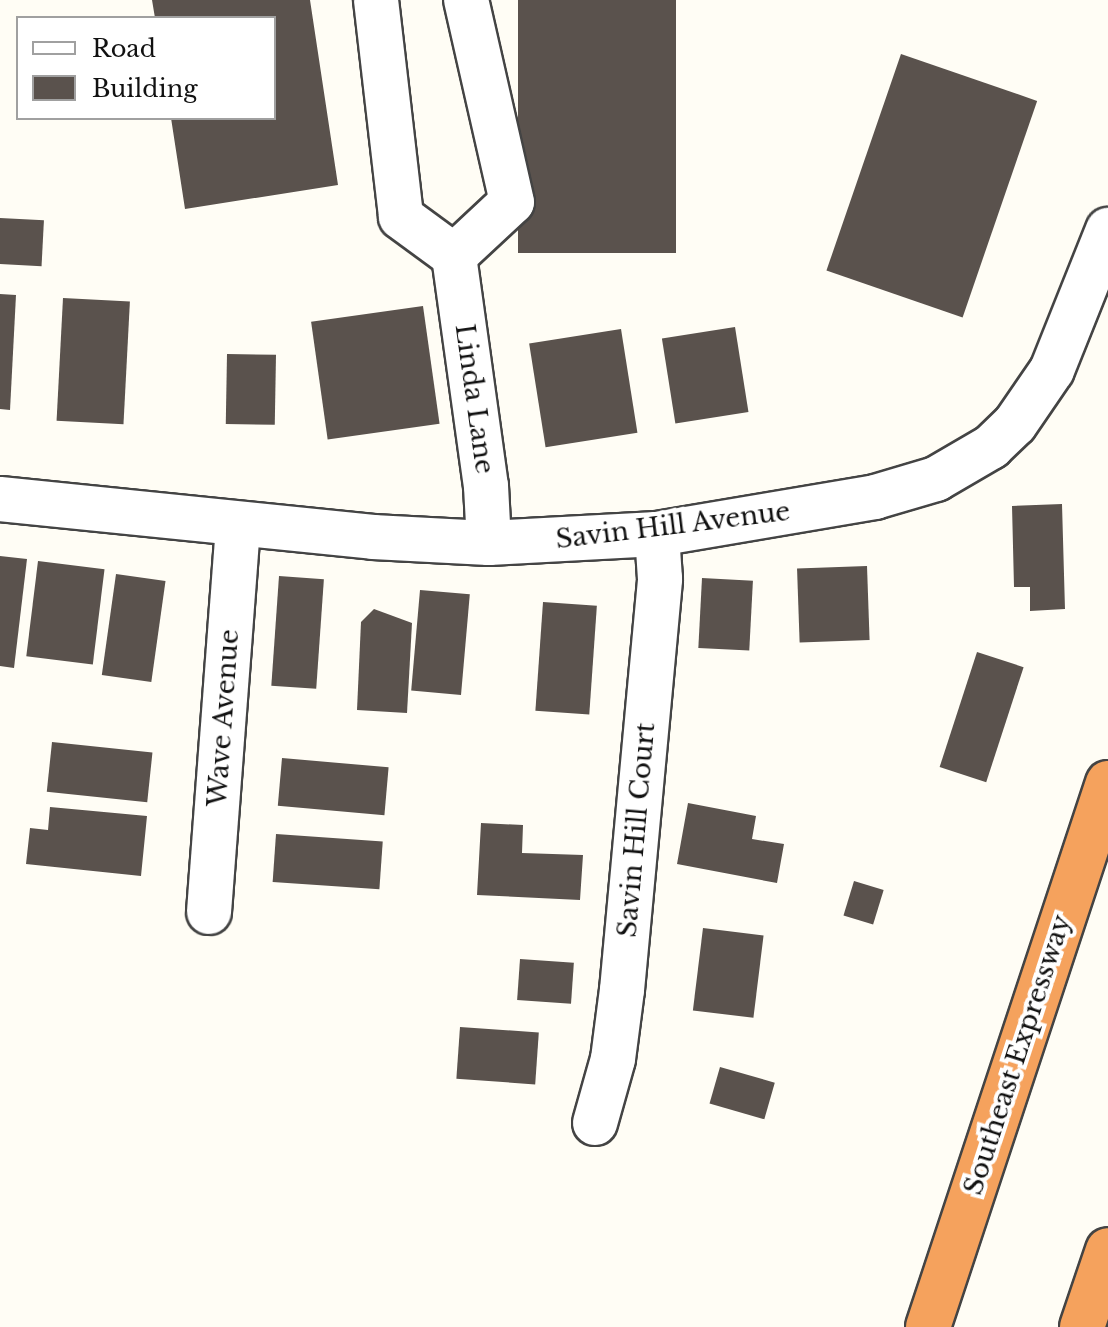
<!DOCTYPE html>
<html>
<head>
<meta charset="utf-8">
<style>
  body { margin:0 }
  #map { position:relative; width:1108px; height:1327px; overflow:hidden; background:#fffdf5; font-family:"Libre Baskerville",serif }
  div>[style] { position:absolute }
  .building>* { inset:0; background:#5a524d; transform-origin:0 0 }
  .roads { filter:drop-shadow(2px 0 #444) drop-shadow(-2px 0 #444) drop-shadow(0 2px #444) drop-shadow(0 -2px #444) }
  .minor>* { height:44px; margin:-22px; padding:0 22px; transform-origin:22px; border-radius:22px; background:#fff }
  .tertiary>* { height:44px; margin:-22px; padding:0 22px; transform-origin:22px; border-radius:22px; background:#fff }
  .motorway>* { height:44px; margin:-22px; padding:0 22px; transform-origin:22px; border-radius:22px; background:#f5a25d }
  span { translate:-50% -50%; white-space:nowrap; text-align:center; line-height:1.15; -webkit-text-stroke:8px #fff; paint-order:stroke }
  .street-label { font-size:26px; color:#111 }
  .legend { position:absolute; left:16px; top:16px; width:260px; height:104px; box-sizing:border-box; background:#fff; border:2px solid #a0a0a0; margin:0; padding:10px 14px; list-style:none; font-size:24px; color:#111 }
  .legend li { display:flex; align-items:center; gap:16px; height:40px }
  .legend b { width:40px; border:2px solid #a0a0a0 }
</style>
</head>
<body>
<div id="map">
  <div class="building">
    <i style="clip-path:polygon(152px 0,310px 0,338px 185px,185px 209px,171px 118px,274px 118px,274px 18px,155px 18px)"></i>
    <i style="left:518px;top:0;width:158px;height:253px"></i>
    <i style="left:901px;top:54px;width:144px;height:229px;rotate:19deg"></i>
    <i style="left:0;top:218px;width:44px;height:46px;rotate:3deg"></i>
    <i style="clip-path:polygon(0 294px,16px 295px,10px 410px,0 409px)"></i>
    <i style="left:63px;top:298px;width:67px;height:123px;rotate:3deg"></i>
    <i style="left:423px;top:306px;width:119px;height:113px;rotate:82deg"></i>
    <i style="left:735px;top:327px;width:86px;height:74px;rotate:81deg"></i>
    <i style="left:621px;top:329px;width:105px;height:93px;rotate:81deg"></i>
    <i style="left:227px;top:354px;width:49px;height:70px;rotate:1deg"></i>
    <i style="clip-path:polygon(1062px 504px,1065px 609px,1030px 611px,1030px 587px,1014px 587px,1012px 506px)"></i>
    <i style="clip-path:polygon(0 556px,27px 559px,14px 668px,0 666px)"></i>
    <i style="left:38px;top:561px;width:67px;height:96px;rotate:7deg"></i>
    <i style="left:867px;top:566px;width:74px;height:70px;rotate:88deg"></i>
    <i style="left:116px;top:574px;width:50px;height:102px;rotate:8deg"></i>
    <i style="left:279px;top:576px;width:45px;height:110px;rotate:4deg"></i>
    <i style="left:702px;top:578px;width:51px;height:70px;rotate:3deg"></i>
    <i style="left:420px;top:590px;width:50px;height:101px;rotate:5deg"></i>
    <i style="left:543px;top:602px;width:54px;height:109px;rotate:4deg"></i>
    <i style="clip-path:polygon(374px 609px,412px 623px,407px 713px,357px 710px,361px 622px)"></i>
    <i style="left:977px;top:652px;width:49px;height:121px;rotate:18deg"></i>
    <i style="left:52px;top:742px;width:101px;height:50px;rotate:6deg"></i>
    <i style="left:282px;top:758px;width:107px;height:48px;rotate:5deg"></i>
    <i style="clip-path:polygon(688px 803px,756px 816px,752px 839px,784px 844px,777px 883px,677px 864px)"></i>
    <i style="clip-path:polygon(50px 807px,147px 816px,141px 876px,26px 864px,30px 828px,48px 830px)"></i>
    <i style="clip-path:polygon(481px 823px,523px 825px,522px 853px,583px 855px,580px 900px,477px 895px)"></i>
    <i style="left:276px;top:834px;width:107px;height:48px;rotate:4deg"></i>
    <i style="left:854px;top:881px;width:31px;height:36px;rotate:17deg"></i>
    <i style="left:703px;top:928px;width:61px;height:83px;rotate:7deg"></i>
    <i style="left:520px;top:959px;width:54px;height:41px;rotate:4deg"></i>
    <i style="left:460px;top:1027px;width:79px;height:52px;rotate:4deg"></i>
    <i style="left:720px;top:1067px;width:57px;height:38px;rotate:16deg"></i>
  </div>
  <div class="roads">
    <div class="minor">
      <i style="left:376px;top:0;width:218px;rotate:83.4deg"></i>
      <i style="left:401px;top:217px;width:66px;rotate:36.3deg"></i>
      <i style="left:454px;top:256px;width:232px;rotate:82.1deg"></i>
      <i style="left:486px;top:486px;width:57px;rotate:87deg"></i>
      <i style="left:454px;top:256px;width:79px;rotate:-43deg"></i>
      <i style="left:512px;top:202px;width:207px;rotate:-102.8deg"></i>
      <i style="left:209px;top:912px;width:389px;rotate:-85.7deg"></i>
      <i style="left:595px;top:1123px;width:66px;rotate:-74.3deg"></i>
      <i style="left:613px;top:1059px;width:70px;rotate:-82.6deg"></i>
      <i style="left:622px;top:990px;width:413px;rotate:-84.7deg"></i>
      <i style="left:660px;top:579px;width:45px;rotate:-93.8deg"></i>
    </div>
    <div class="tertiary">
      <i style="left:0;top:499px;width:375px;rotate:5.8deg"></i>
      <i style="left:373px;top:537px;width:116px;rotate:3deg"></i>
      <i style="left:489px;top:543px;width:168px;rotate:-3.1deg"></i>
      <i style="left:657px;top:534px;width:221px;rotate:-9.6deg"></i>
      <i style="left:875px;top:497px;width:64px;rotate:-16.4deg"></i>
      <i style="left:936px;top:479px;width:64px;rotate:-30.2deg"></i>
      <i style="left:991px;top:447px;width:33px;rotate:-44deg"></i>
      <i style="left:1015px;top:424px;width:65px;rotate:-55.6deg"></i>
      <i style="left:1052px;top:370px;width:151px;rotate:-68.2deg"></i>
    </div>
    <div class="motorway">
      <i style="left:928px;top:1327px;width:573px;rotate:-71.69deg"></i>
      <i style="left:1082px;top:1327px;width:81px;rotate:-71.3deg"></i>
    </div>
  </div>
  <div class="street-label">
    <span style="left:474px;top:399px;rotate:82deg">Linda Lane</span>
    <span style="left:673px;top:526px;rotate:-7deg">Savin Hill Avenue</span>
    <span style="left:224px;top:718px;rotate:-86deg">Wave Avenue</span>
    <span style="left:637px;top:830px;rotate:-85deg">Savin Hill Court</span>
    <span style="left:1018px;top:1055px;rotate:-72deg">Southeast Expressway</span>
  </div>
  <ul class="legend">
  <li><b style="height:10px;background:#fff"></b>Road</li>
  <li><b style="height:22px;background:#5a524d"></b>Building</li>
  </ul>
</div>
</body>
</html>
